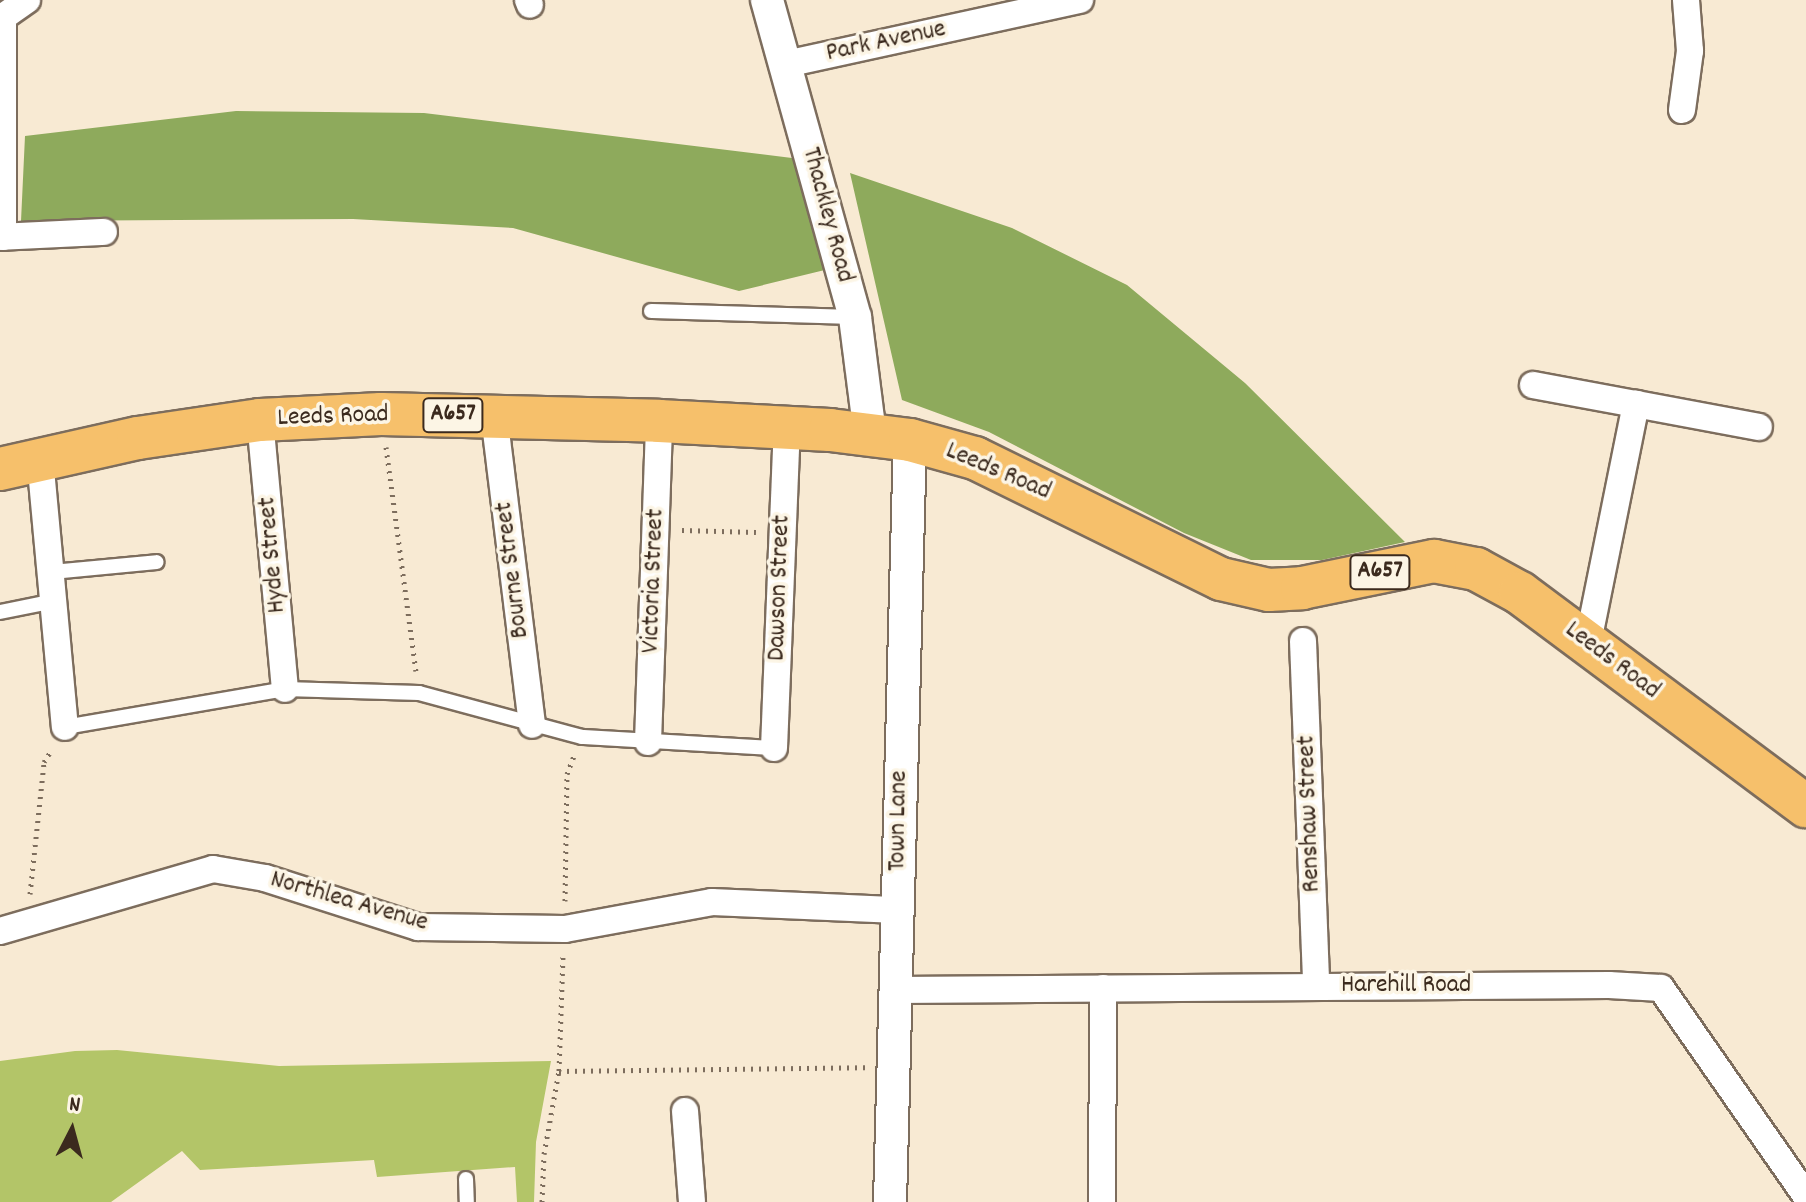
<!DOCTYPE html>
<html>
<head>
<meta charset="utf-8">
<style>
  body { margin:0 }
  #map { position:relative; width:1806px; height:1202px; overflow:hidden; background:#f8ead3; font-family:Dekko,sans-serif }
  div>[style] { position:absolute }
  .green>* { inset:0; background:#b3c568 }
  .forest>* { inset:0; background:#8eaa5c }
  .path>* { height:5px; margin-top:-2.5px; transform-origin:0; background:repeating-linear-gradient(90deg,#7d6d5d 0 2px,transparent 0 8px) }
  .roads { filter:drop-shadow(2px 0 #7d6d5d) drop-shadow(-2px 0 #7d6d5d) drop-shadow(0 2px #7d6d5d) drop-shadow(0 -2px #7d6d5d) }
  .service>* { height:14px; margin:-7px; padding:0 7px; transform-origin:7px; border-radius:7px; background:#fff }
  .minor>* { height:26px; margin:-13px; padding:0 13px; transform-origin:13px; border-radius:13px; background:#fff }
  .tertiary>* { height:32px; margin:-16px; padding:0 16px; transform-origin:16px; border-radius:16px; background:#fff }
  .primary>* { height:42px; margin:-21px; padding:0 21px; transform-origin:21px; border-radius:21px; background:#f6c06b }
  span { translate:-50% -50%; white-space:nowrap; text-align:center; line-height:1.15; -webkit-text-stroke:7px #fcf5e5; paint-order:stroke }
  .shield-label span { padding:2px 6px; background:#fcf5e5; border:2px solid; border-radius:6px; -webkit-text-stroke-width:0 }
  .shield-label { font-size:24px; color:#3b2a1e; font-weight:700 }
  .street-label { font-size:26px; color:#3b2a1e }
  .north { position:absolute; left:32px; top:1090px; width:80px; height:80px; -webkit-text-stroke:6px #fcf5e5; paint-order:stroke; rotate:6deg; font-size:22px; font-weight:700; line-height:32px; text-align:center; color:#3b2a1e }
  .north::after { content:''; display:block; margin:auto; width:28px; height:36px; background:#3b2a1e; clip-path:polygon(50% 0,100% 100%,50% 72%,0 100%) }
</style>
</head>
<body>
<div id="map">
  <div class="green">
    <i style="clip-path:polygon(117px 1050px,279px 1066px,551px 1061px,536px 1142px,534px 1202px,517px 1202px,515px 1167px,377px 1177px,374px 1160px,200px 1170px,182px 1151px,111px 1202px,0 1202px,0 1061px,75px 1051px)"></i>
  </div>
  <div class="forest">
    <i style="clip-path:polygon(236px 111px,424px 113px,800px 159px,833px 268px,739px 291px,513px 228px,353px 219px,21px 221px,25px 136px)"></i>
    <i style="clip-path:polygon(850px 173px,1012px 228px,1127px 285px,1245px 383px,1405px 542px,1322px 560px,1251px 560px,1184px 533px,989px 432px,902px 400px)"></i>
  </div>
  <div class="path">
    <i style="left:386px;top:447px;width:226px;rotate:82.4deg"></i>
    <i style="left:682px;top:530px;width:74px;rotate:1.5deg"></i>
    <i style="left:30px;top:894px;width:133px;rotate:-83.9deg"></i>
    <i style="left:44px;top:762px;width:13px;rotate:-58deg"></i>
    <i style="left:565px;top:901px;width:127px;rotate:-89.1deg"></i>
    <i style="left:567px;top:774px;width:19px;rotate:-69deg"></i>
    <i style="left:559px;top:1071px;width:307px;rotate:-0.7deg"></i>
    <i style="left:542px;top:1202px;width:48px;rotate:-87.6deg"></i>
    <i style="left:544px;top:1154px;width:84px;rotate:-79.8deg"></i>
    <i style="left:559px;top:1071px;width:116px;rotate:-88deg"></i>
  </div>
  <div class="roads">
    <div class="service">
      <i style="left:651px;top:311px;width:204px;rotate:1.7deg"></i>
      <i style="left:52px;top:572px;width:105px;rotate:-5.4deg"></i>
      <i style="left:0;top:612px;width:55px;rotate:-11.5deg"></i>
      <i style="left:65px;top:727px;width:223px;rotate:-9.8deg"></i>
      <i style="left:285px;top:689px;width:134px;rotate:1.7deg"></i>
      <i style="left:419px;top:693px;width:169px;rotate:15.1deg"></i>
      <i style="left:582px;top:737px;width:192px;rotate:3.3deg"></i>
      <i style="left:466px;top:1179px;width:23px;rotate:88deg"></i>
    </div>
    <div class="minor">
      <i style="left:528px;top:0;width:5px;rotate:68deg"></i>
      <i style="left:0;top:19px;width:33px;rotate:-35deg"></i>
      <i style="left:786px;top:64px;width:301px;rotate:-12.3deg"></i>
      <i style="left:1682px;top:110px;width:60px;rotate:-82.3deg"></i>
      <i style="left:1690px;top:51px;width:51px;rotate:-94.5deg"></i>
      <i style="left:0;top:237px;width:104px;rotate:-2.8deg"></i>
      <i style="left:3px;top:237px;width:220px;rotate:-90deg"></i>
      <i style="left:1533px;top:385px;width:105px;rotate:10.5deg"></i>
      <i style="left:494px;top:415px;width:312px;rotate:83deg"></i>
      <i style="left:260px;top:420px;width:270px;rotate:84.7deg"></i>
      <i style="left:40px;top:459px;width:269px;rotate:84.7deg"></i>
      <i style="left:1303px;top:641px;width:346px;rotate:87.8deg"></i>
      <i style="left:1588px;top:642px;width:243px;rotate:-78.6deg"></i>
      <i style="left:1636px;top:404px;width:125px;rotate:10.6deg"></i>
      <i style="left:648px;top:742px;width:321px;rotate:-88deg"></i>
      <i style="left:774px;top:748px;width:320px;rotate:-87.7deg"></i>
      <i style="left:0;top:931px;width:222px;rotate:-16.2deg"></i>
      <i style="left:213px;top:869px;width:53px;rotate:9.8deg"></i>
      <i style="left:265px;top:878px;width:161px;rotate:17.8deg"></i>
      <i style="left:418px;top:927px;width:147px;rotate:0.8deg"></i>
      <i style="left:565px;top:929px;width:149px;rotate:-10.4deg"></i>
      <i style="left:712px;top:902px;width:186px;rotate:2.5deg"></i>
      <i style="left:896px;top:990px;width:713px;rotate:-0.4deg"></i>
      <i style="left:1609px;top:985px;width:52px;rotate:3.3deg"></i>
      <i style="left:1661px;top:988px;width:254px;rotate:55.1deg"></i>
      <i style="left:685px;top:1111px;width:91px;rotate:85.6deg"></i>
      <i style="left:1102px;top:1202px;width:214px;rotate:-89.7deg"></i>
    </div>
    <div class="tertiary">
      <i style="left:767px;top:0;width:329px;rotate:74.5deg"></i>
      <i style="left:855px;top:317px;width:118px;rotate:82.7deg"></i>
      <i style="left:890px;top:1202px;width:762px;rotate:-88.5deg"></i>
    </div>
    <div class="primary">
      <i style="left:0;top:469px;width:141px;rotate:-12.7deg"></i>
      <i style="left:138px;top:438px;width:123px;rotate:-8.4deg"></i>
      <i style="left:260px;top:420px;width:121px;rotate:-2.8deg"></i>
      <i style="left:381px;top:414px;width:278px;rotate:1.4deg"></i>
      <i style="left:659px;top:421px;width:171px;rotate:3deg"></i>
      <i style="left:830px;top:430px;width:81px;rotate:7.1deg"></i>
      <i style="left:910px;top:440px;width:67px;rotate:15.5deg"></i>
      <i style="left:975px;top:458px;width:274px;rotate:26.2deg"></i>
      <i style="left:1221px;top:579px;width:49px;rotate:12.9deg"></i>
      <i style="left:1269px;top:590px;width:33px;rotate:-3deg"></i>
      <i style="left:1302px;top:588px;width:135px;rotate:-11.6deg"></i>
      <i style="left:1434px;top:561px;width:43px;rotate:10.8deg"></i>
      <i style="left:1476px;top:569px;width:50px;rotate:28.6deg"></i>
      <i style="left:1520px;top:593px;width:357px;rotate:36.7deg"></i>
    </div>
  </div>
  <div class="shield-label">
    <span style="left:453px;top:415px">A657</span>
    <span style="left:1380px;top:572px">A657</span>
  </div>
  <div class="street-label">
    <span style="left:886px;top:42px;rotate:-12deg">Park Avenue</span>
    <span style="left:827px;top:215px;rotate:75deg">Thackley Road</span>
    <span style="left:333px;top:417px;rotate:-2deg">Leeds Road</span>
    <span style="left:998px;top:472px;rotate:23deg">Leeds Road</span>
    <span style="left:273px;top:555px;rotate:-95deg">Hyde Street</span>
    <span style="left:513px;top:570px;rotate:-97deg">Bourne Street</span>
    <span style="left:654px;top:581px;rotate:-88deg">Victoria Street</span>
    <span style="left:780px;top:588px;rotate:-88deg">Dawson Street</span>
    <span style="left:1612px;top:661px;rotate:37deg">Leeds Road</span>
    <span style="left:1310px;top:814px;rotate:-92deg">Renshaw Street</span>
    <span style="left:899px;top:821px;rotate:-89deg">Town Lane</span>
    <span style="left:349px;top:902px;rotate:16deg">Northlea Avenue</span>
    <span style="left:1406px;top:986px">Harehill Road</span>
  </div>
  <div class="north">N</div>
</div>
</body>
</html>
